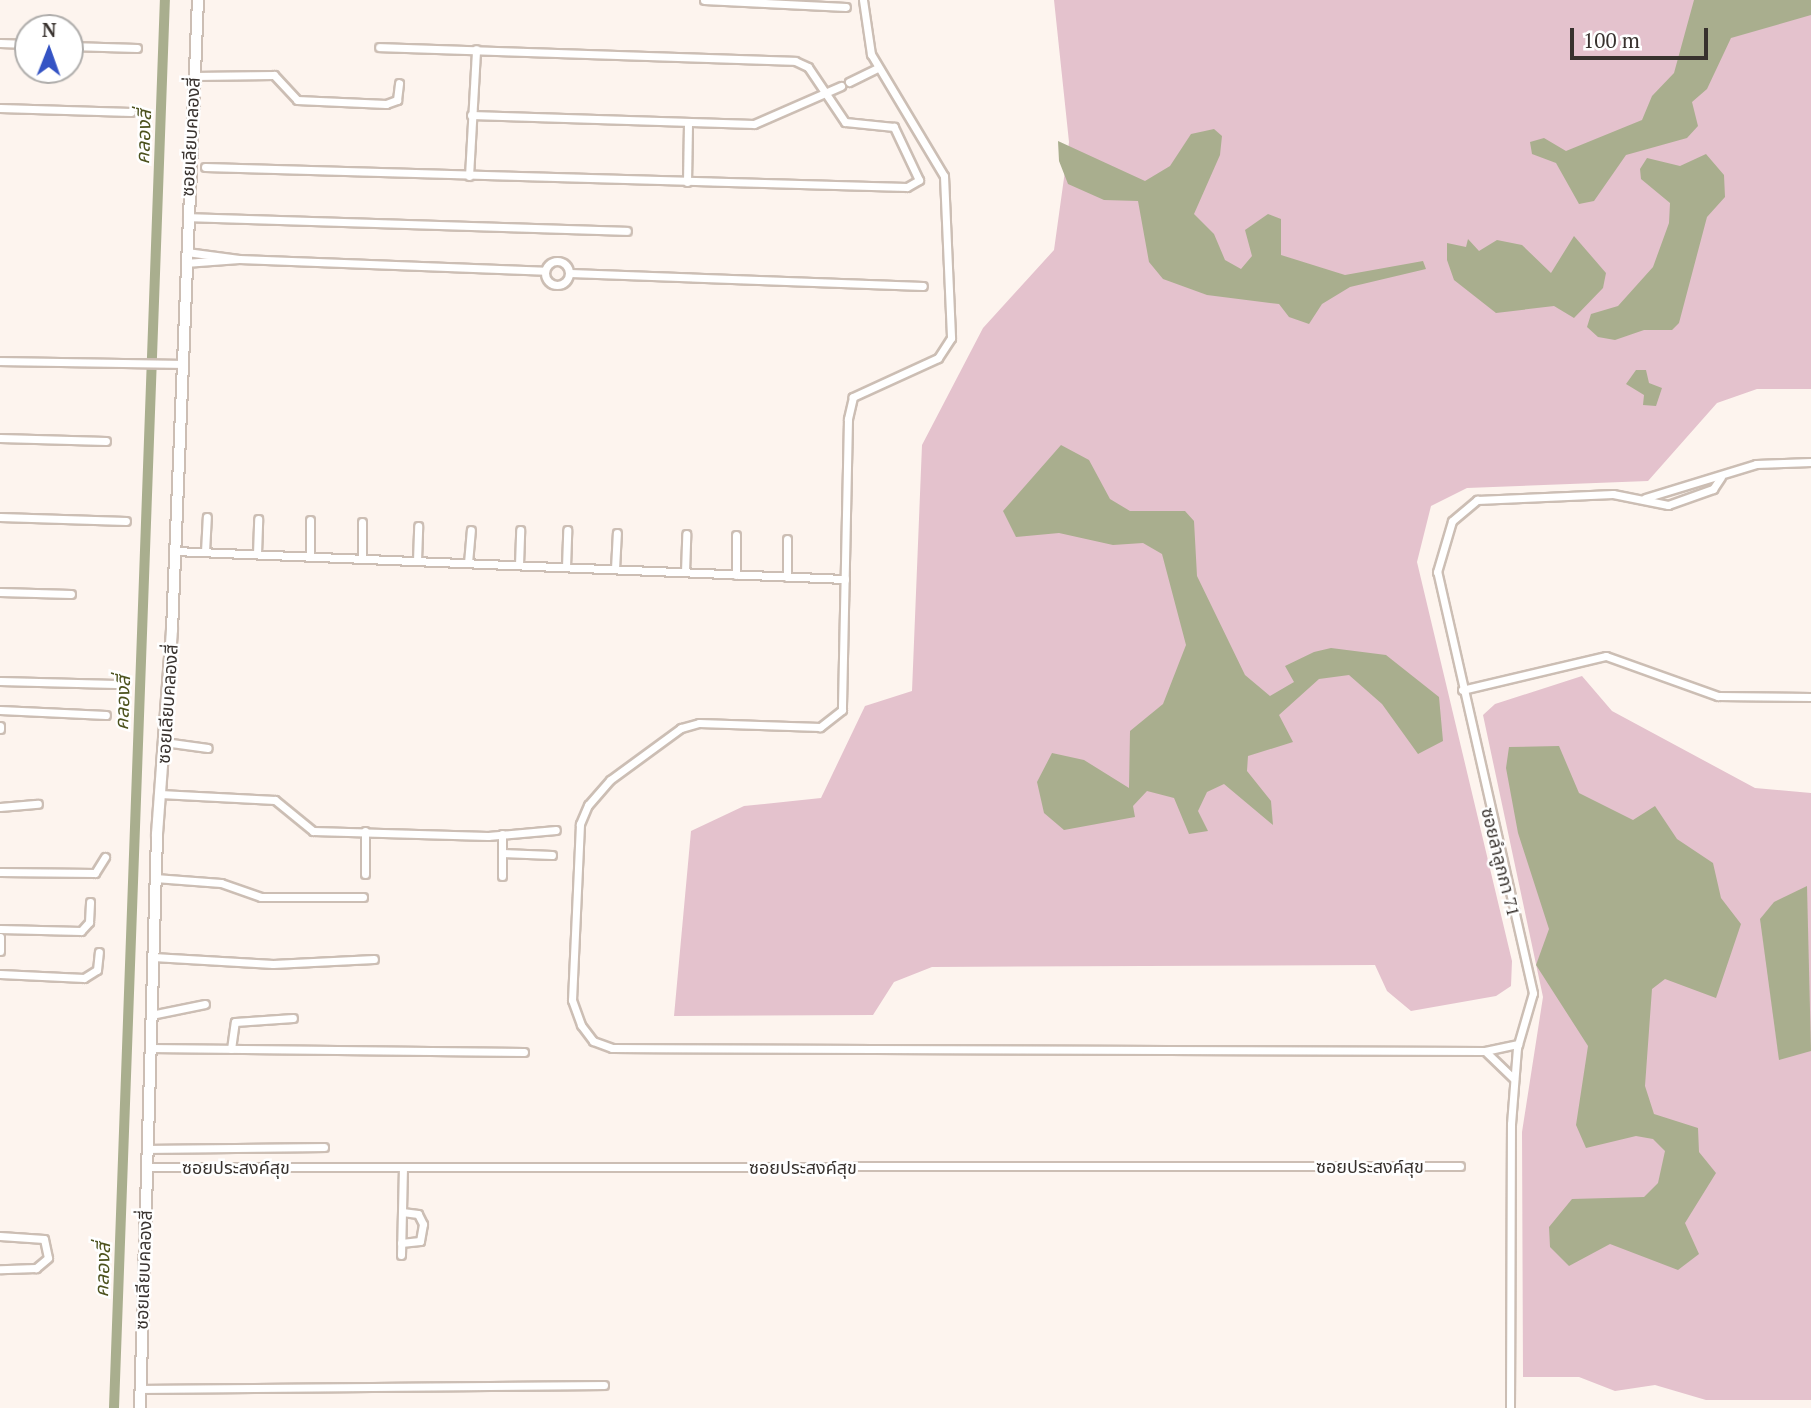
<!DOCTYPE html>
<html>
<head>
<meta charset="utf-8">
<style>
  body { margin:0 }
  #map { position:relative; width:1811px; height:1408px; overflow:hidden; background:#fdf4ee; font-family:"PT Serif","Noto Sans Thai",serif }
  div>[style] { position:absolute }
  .green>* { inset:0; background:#e4c2cd }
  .water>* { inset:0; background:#a9ae8e }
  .canal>* { height:10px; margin:-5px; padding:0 5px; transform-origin:5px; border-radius:5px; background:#a9ae8e }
  .roads { filter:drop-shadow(2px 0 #ccbeb4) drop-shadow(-2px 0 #ccbeb4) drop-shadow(0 2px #ccbeb4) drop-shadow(0 -2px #ccbeb4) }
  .minor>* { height:7px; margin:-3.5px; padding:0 3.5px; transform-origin:3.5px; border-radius:3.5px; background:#fff }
  .minor>.ring { margin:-3.5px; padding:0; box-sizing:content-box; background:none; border:7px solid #fff; border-radius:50% }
  .tertiary>* { height:10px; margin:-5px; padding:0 5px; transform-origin:5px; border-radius:5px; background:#fff }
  span { translate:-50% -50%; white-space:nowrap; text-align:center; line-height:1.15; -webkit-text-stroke:5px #fff; paint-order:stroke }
  .street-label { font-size:18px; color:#38322e }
  .water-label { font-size:19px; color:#4c521d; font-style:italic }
  .north { position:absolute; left:14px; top:14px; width:70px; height:70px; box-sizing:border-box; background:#fff; border:2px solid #afadab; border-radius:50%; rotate:1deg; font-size:19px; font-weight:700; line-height:28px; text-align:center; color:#38322e }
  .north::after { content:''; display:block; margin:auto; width:24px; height:32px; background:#3453c4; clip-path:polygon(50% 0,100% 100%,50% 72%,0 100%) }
  .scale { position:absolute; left:1570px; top:28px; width:138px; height:32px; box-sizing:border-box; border:4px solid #38322e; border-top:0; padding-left:9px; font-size:21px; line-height:24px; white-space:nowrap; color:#38322e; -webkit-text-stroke:5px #fff; paint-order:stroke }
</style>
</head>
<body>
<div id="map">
  <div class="green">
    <i style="clip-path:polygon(1054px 0,1811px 0,1811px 389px,1757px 389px,1717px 403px,1648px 481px,1467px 488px,1431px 506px,1417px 562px,1512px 961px,1511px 986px,1496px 996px,1411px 1011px,1387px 991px,1375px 965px,932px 967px,894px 982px,873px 1015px,674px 1016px,691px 831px,744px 806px,821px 798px,865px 706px,912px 691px,922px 445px,983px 328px,1054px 250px,1069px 142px)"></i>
    <i style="clip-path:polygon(1582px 676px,1612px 711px,1755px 788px,1811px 793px,1811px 1400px,1706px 1400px,1655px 1385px,1615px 1391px,1579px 1377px,1523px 1377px,1522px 1132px,1543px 997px,1483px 715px,1495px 704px)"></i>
  </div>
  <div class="water">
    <i style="clip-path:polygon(1694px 0,1811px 0,1811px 15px,1731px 38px,1707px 89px,1692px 102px,1698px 126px,1687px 138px,1626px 155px,1594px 201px,1579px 204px,1556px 163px,1532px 154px,1530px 142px,1544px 138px,1566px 151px,1642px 120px,1652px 96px,1674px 73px)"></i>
    <i style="clip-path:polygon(1214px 129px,1222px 136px,1220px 155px,1194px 214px,1214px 234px,1225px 260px,1241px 269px,1252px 256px,1245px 230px,1268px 214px,1281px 219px,1281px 255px,1345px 275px,1423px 261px,1426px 269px,1350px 287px,1322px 304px,1309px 324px,1289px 317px,1279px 304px,1207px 295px,1163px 279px,1149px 262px,1138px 201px,1104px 200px,1068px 184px,1059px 161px,1058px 141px,1145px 181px,1170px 166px,1191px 134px)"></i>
    <i style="clip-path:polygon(1706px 154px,1724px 175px,1725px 197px,1707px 217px,1679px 323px,1672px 330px,1644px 330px,1615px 340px,1598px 337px,1587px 327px,1591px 314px,1618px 306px,1653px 267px,1669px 223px,1670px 203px,1641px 179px,1640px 169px,1647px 158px,1680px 166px)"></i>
    <i style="clip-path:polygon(1574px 236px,1606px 273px,1603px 288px,1574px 318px,1554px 306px,1496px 313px,1454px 280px,1447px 260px,1447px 243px,1466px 247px,1468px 239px,1479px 251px,1497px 240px,1522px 245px,1551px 273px)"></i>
    <i style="clip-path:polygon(1636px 370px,1646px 370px,1649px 383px,1662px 388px,1656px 406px,1643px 405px,1644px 395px,1626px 384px)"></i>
    <i style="clip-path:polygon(1061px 445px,1089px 460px,1110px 499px,1130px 511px,1185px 511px,1194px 521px,1197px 576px,1245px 675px,1270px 696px,1294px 682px,1285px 666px,1314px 652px,1331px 648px,1386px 655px,1439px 697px,1443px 741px,1418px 754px,1382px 704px,1349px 675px,1319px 679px,1279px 715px,1293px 742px,1248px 756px,1247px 771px,1271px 801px,1273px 825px,1224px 784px,1207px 792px,1198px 811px,1208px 831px,1189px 834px,1174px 798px,1147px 791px,1133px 806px,1135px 817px,1064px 830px,1044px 813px,1037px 782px,1052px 753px,1084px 760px,1129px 788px,1130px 731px,1163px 704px,1186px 645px,1162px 554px,1143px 543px,1113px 545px,1059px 533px,1016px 537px,1003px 511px)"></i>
    <i style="clip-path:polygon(1559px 746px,1579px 793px,1633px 820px,1655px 806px,1677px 839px,1713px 863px,1721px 898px,1741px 924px,1716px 998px,1665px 979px,1652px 989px,1645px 1086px,1654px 1114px,1698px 1128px,1699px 1152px,1716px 1173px,1685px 1223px,1699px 1254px,1678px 1270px,1610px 1244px,1569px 1266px,1550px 1247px,1549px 1227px,1572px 1199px,1644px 1197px,1658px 1183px,1665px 1151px,1653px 1139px,1636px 1136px,1586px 1148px,1576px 1125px,1588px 1046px,1536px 965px,1549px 929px,1518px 833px,1506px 768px,1509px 747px)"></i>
    <i style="clip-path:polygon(1807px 886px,1811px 1051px,1779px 1060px,1760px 919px,1774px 902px)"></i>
  </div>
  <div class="canal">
    <i style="left:114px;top:1408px;width:1409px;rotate:-87.93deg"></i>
  </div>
  <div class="roads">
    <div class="minor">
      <i style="left:704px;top:0;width:142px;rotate:2.8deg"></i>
      <i style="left:863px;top:0;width:55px;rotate:81.6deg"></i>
      <i style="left:871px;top:54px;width:142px;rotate:59.1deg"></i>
      <i style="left:944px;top:176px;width:162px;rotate:87.5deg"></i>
      <i style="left:951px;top:338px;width:24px;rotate:123deg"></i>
      <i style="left:938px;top:358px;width:94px;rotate:155.4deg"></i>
      <i style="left:853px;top:397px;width:23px;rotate:103deg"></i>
      <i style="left:848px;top:419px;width:291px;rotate:91.2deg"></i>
      <i style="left:842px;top:710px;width:28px;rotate:142deg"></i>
      <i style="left:820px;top:727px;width:121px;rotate:-178.1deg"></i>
      <i style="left:699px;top:723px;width:19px;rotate:164deg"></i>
      <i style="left:681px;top:728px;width:88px;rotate:143.8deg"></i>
      <i style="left:610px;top:780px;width:33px;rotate:131deg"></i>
      <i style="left:588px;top:805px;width:21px;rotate:113deg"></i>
      <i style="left:580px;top:824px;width:176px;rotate:92.6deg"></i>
      <i style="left:572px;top:1000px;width:27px;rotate:70deg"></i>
      <i style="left:581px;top:1025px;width:20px;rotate:53deg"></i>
      <i style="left:593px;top:1041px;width:20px;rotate:20deg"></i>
      <i style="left:612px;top:1048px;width:873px;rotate:0.2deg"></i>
      <i style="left:0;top:43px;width:28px;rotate:2deg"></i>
      <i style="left:70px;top:46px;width:67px;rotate:1.7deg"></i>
      <i style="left:193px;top:76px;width:81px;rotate:-0.7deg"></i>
      <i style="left:274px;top:75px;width:34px;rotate:47deg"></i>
      <i style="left:297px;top:100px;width:89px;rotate:2.6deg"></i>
      <i style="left:386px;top:104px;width:12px;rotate:-20deg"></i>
      <i style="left:397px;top:100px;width:17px;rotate:-83deg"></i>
      <i style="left:849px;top:82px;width:32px;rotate:-26deg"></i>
      <i style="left:0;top:108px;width:131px;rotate:1.7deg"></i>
      <i style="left:471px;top:115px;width:283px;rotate:1.8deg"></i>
      <i style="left:754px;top:124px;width:95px;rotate:-23.6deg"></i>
      <i style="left:205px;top:167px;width:702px;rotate:1.63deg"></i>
      <i style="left:907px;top:187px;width:14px;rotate:-30deg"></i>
      <i style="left:919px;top:180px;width:59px;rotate:-115.3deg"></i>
      <i style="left:894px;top:127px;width:49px;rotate:-174.2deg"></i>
      <i style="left:845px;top:122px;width:66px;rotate:-123.9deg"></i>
      <i style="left:808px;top:67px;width:14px;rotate:-155deg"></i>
      <i style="left:795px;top:61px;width:416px;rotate:-178.1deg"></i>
      <i style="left:469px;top:176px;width:127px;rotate:-86.8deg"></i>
      <i style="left:687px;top:182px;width:59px;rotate:-89deg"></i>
      <i style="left:187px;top:217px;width:440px;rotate:1.8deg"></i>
      <i style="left:239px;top:259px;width:306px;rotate:2.2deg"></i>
      <i class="ring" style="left:545px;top:261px;width:17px;height:17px"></i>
      <i style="left:185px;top:263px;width:54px;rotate:-4.2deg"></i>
      <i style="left:239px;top:259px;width:53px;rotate:-172.5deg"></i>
      <i style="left:570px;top:273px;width:353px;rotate:2.1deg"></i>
      <i style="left:0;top:361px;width:182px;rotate:0.9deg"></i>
      <i style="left:0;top:438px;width:106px;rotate:1.6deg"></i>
      <i style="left:1645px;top:498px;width:116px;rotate:-17deg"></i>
      <i style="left:1756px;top:464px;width:55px;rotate:-2.1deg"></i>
      <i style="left:0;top:517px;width:126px;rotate:1.8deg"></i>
      <i style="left:362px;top:522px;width:37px;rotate:90deg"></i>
      <i style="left:787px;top:539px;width:38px;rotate:90deg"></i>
      <i style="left:174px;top:551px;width:672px;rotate:2.39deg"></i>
      <i style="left:205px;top:552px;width:35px;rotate:-87deg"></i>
      <i style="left:257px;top:554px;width:35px;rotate:-88deg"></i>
      <i style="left:310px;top:557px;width:37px;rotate:-90deg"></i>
      <i style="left:417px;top:561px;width:35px;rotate:-88deg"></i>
      <i style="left:468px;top:563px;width:33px;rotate:-85deg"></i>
      <i style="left:519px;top:565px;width:35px;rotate:-88deg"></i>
      <i style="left:566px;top:567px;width:37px;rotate:-88deg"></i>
      <i style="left:615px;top:569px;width:36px;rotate:-87deg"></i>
      <i style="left:685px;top:572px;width:38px;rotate:-88deg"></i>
      <i style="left:736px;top:575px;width:40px;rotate:-90deg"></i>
      <i style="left:0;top:592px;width:71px;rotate:1.6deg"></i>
      <i style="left:0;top:681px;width:116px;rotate:1.5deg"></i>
      <i style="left:1462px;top:690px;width:148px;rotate:-13.3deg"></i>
      <i style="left:1606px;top:656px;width:119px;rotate:19.7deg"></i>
      <i style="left:1718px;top:696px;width:93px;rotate:0.6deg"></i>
      <i style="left:0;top:710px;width:106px;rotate:2.7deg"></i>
      <i style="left:0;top:726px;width:3px;rotate:90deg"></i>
      <i style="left:164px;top:742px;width:44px;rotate:7.8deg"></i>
      <i style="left:160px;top:794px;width:115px;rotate:3deg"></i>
      <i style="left:275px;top:800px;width:49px;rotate:39.2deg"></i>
      <i style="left:313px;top:831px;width:175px;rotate:1.6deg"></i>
      <i style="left:488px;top:836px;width:68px;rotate:-5deg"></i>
      <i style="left:0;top:807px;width:38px;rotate:-5deg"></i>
      <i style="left:502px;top:834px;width:42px;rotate:90deg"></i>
      <i style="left:502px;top:853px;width:50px;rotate:2.3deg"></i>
      <i style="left:0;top:872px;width:95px;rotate:0.6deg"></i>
      <i style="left:95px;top:873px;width:19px;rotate:-58deg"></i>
      <i style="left:365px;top:874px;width:43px;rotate:-90deg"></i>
      <i style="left:155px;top:878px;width:66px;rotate:4.3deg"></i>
      <i style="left:221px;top:883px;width:42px;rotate:19.3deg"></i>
      <i style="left:261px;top:897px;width:102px"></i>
      <i style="left:0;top:929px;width:81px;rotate:1.4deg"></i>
      <i style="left:81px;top:931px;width:12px;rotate:-48deg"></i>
      <i style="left:89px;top:922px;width:20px;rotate:-87deg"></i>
      <i style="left:0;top:951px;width:14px;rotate:-90deg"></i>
      <i style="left:153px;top:957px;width:120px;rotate:3.3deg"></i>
      <i style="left:273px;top:964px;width:101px;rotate:-2.8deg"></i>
      <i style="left:0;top:974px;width:84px;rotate:2.7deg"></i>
      <i style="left:84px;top:978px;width:15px;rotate:-32deg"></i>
      <i style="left:97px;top:970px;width:18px;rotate:-84deg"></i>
      <i style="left:151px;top:1015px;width:55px;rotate:-11.5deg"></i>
      <i style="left:150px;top:1048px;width:374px;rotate:0.6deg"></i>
      <i style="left:231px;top:1049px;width:27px;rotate:-82deg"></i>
      <i style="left:235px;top:1022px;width:58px;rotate:-3.9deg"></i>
      <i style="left:1514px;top:1079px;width:40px;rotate:-136deg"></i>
      <i style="left:1485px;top:1051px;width:34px;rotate:-12deg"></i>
      <i style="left:147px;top:1149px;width:177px;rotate:-0.6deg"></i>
      <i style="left:147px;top:1167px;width:1313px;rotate:-0.04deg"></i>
      <i style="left:0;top:1236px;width:44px;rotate:3.9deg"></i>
      <i style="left:44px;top:1239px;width:19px;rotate:78deg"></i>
      <i style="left:48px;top:1258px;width:16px;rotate:140deg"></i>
      <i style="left:36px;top:1268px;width:36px;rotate:178deg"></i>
      <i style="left:401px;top:1243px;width:19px;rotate:-6deg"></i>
      <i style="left:420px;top:1241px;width:17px;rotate:-80deg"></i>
      <i style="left:423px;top:1224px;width:11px;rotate:-117deg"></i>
      <i style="left:418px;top:1214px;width:16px;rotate:-173deg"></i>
      <i style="left:401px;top:1255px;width:88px;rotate:-88.7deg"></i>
      <i style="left:140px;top:1389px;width:464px;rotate:-0.5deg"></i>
      <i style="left:1510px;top:1408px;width:284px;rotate:-89.8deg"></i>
      <i style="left:1511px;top:1124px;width:76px;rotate:-85.5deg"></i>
      <i style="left:1517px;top:1048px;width:57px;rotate:-73.8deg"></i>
      <i style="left:1533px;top:993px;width:432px;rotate:-102.8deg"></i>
      <i style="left:1437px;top:572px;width:53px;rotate:-73.6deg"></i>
      <i style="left:1452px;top:521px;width:33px;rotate:-40deg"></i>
      <i style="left:1477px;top:500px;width:136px;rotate:-2.5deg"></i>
      <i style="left:1613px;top:494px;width:56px;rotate:11.3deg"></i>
      <i style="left:1668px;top:505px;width:48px;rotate:-19.6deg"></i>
      <i style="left:1713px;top:489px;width:14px;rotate:-56deg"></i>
    </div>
    <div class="tertiary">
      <i style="left:140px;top:1408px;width:574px;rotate:-88.3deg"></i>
      <i style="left:157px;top:834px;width:205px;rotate:-85.8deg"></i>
      <i style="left:172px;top:630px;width:631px;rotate:-87.64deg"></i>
    </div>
  </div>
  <div class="street-label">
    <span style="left:190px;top:137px;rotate:-87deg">ซอยเลียบคลองสี่</span>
    <span style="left:167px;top:704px;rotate:-86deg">ซอยเลียบคลองสี่</span>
    <span style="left:1501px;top:862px;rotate:76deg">ซอยลำลูกกา 71</span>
    <span style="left:1370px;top:1166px">ซอยประสงค์สุข</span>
    <span style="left:236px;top:1167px">ซอยประสงค์สุข</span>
    <span style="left:803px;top:1167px">ซอยประสงค์สุข</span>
    <span style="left:143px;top:1270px;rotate:-88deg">ซอยเลียบคลองสี่</span>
  </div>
  <div class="water-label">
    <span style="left:143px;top:137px;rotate:-88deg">คลองสี่</span>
    <span style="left:122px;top:703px;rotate:-88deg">คลองสี่</span>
    <span style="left:102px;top:1270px;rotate:-88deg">คลองสี่</span>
  </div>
  <div class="north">N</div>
  <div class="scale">100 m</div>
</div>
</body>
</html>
